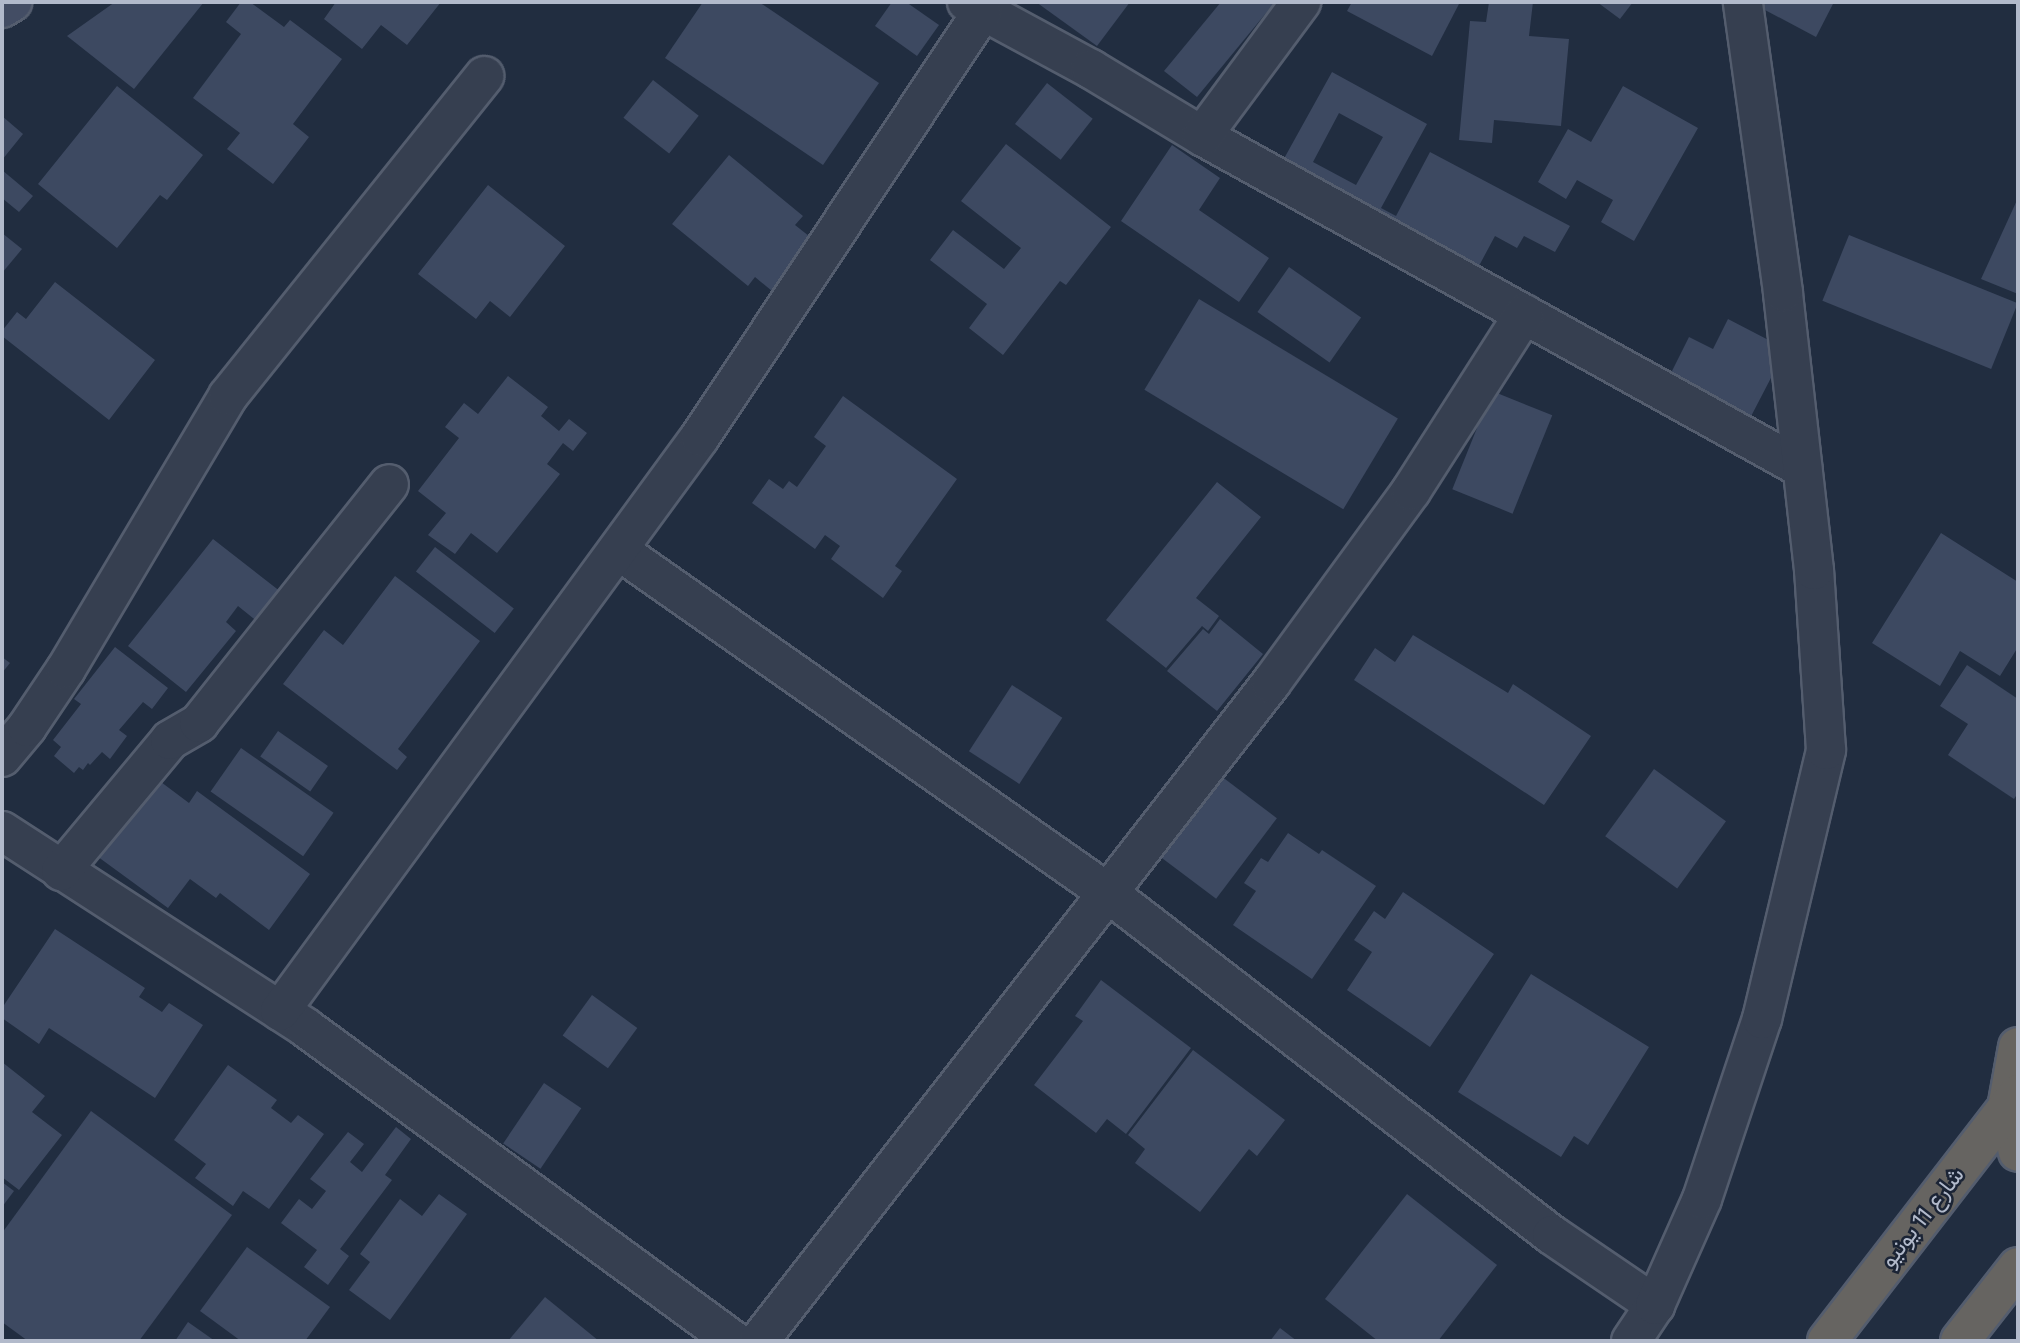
<!DOCTYPE html>
<html>
<head>
<meta charset="utf-8">
<style>
  body { margin:0 }
  #map { position:relative; width:2020px; height:1343px; overflow:hidden; background:#212d40; font-family:"Fira Sans Condensed",Vazirmatn,sans-serif }
  div>[style] { position:absolute }
  .building>* { inset:0; background:#3d4961; transform-origin:0 0 }
  .roads { filter:drop-shadow(2px 0 #545d6e) drop-shadow(-2px 0 #545d6e) drop-shadow(0 2px #545d6e) drop-shadow(0 -2px #545d6e) }
  .minor>* { height:38px; margin:-19px; padding:0 19px; transform-origin:19px; border-radius:19px; background:#363f50 }
  .secondary>* { height:38px; margin:-19px; padding:0 19px; transform-origin:19px; border-radius:19px; background:#434d64 }
  .trunk>* { height:38px; margin:-19px; padding:0 19px; transform-origin:19px; border-radius:19px; background:#666461 }
  span { translate:-50% -50%; white-space:nowrap; text-align:center; line-height:1.15; -webkit-text-stroke:5px #1b2435; paint-order:stroke }
  .street-label { font-size:23px; color:#b2bacb }
  .frame { position:absolute; inset:0; border:4px solid #b2bacb; pointer-events:none }
</style>
</head>
<body>
<div id="map">
  <div class="building">
    <i style="clip-path:polygon(115px 2px,204px 2px,134px 89px,67px 36px)"></i>
    <i style="clip-path:polygon(241px 2px,250px 2px,284px 27px,290px 20px,342px 59px,293px 124px,309px 137px,273px 184px,227px 149px,240px 133px,193px 98px,241px 34px,226px 22px)"></i>
    <i style="clip-path:polygon(336px 2px,441px 2px,407px 45px,381px 25px,362px 49px,324px 19px)"></i>
    <i style="clip-path:polygon(703px 2px,759px 2px,879px 83px,823px 165px,665px 58px)"></i>
    <i style="clip-path:polygon(892px 2px,906px 2px,939px 25px,917px 56px,875px 26px)"></i>
    <i style="clip-path:polygon(1036px 2px,1130px 2px,1097px 46px)"></i>
    <i style="clip-path:polygon(1221px 2px,1275px 2px,1197px 97px,1164px 71px)"></i>
    <i style="clip-path:polygon(1352px 2px,1460px 2px,1432px 56px,1347px 11px)"></i>
    <i style="clip-path:polygon(1489px 2px,1533px 2px,1529px 36px,1569px 39px,1561px 126px,1494px 120px,1492px 143px,1459px 140px,1470px 21px,1486px 22px)"></i>
    <i style="clip-path:polygon(1597px 2px,1633px 2px,1620px 19px)"></i>
    <i style="clip-path:polygon(1750px 2px,1834px 2px,1816px 37px)"></i>
    <i style="clip-path:polygon(evenodd,1332px 72px,1427px 124px,1381px 208px,1396px 216px,1430px 152px,1570px 226px,1555px 252px,1524px 236px,1517px 248px,1495px 236px,1473px 277px,1276px 173px,1332px 72px,1339px 113px,1383px 137px,1356px 185px,1313px 162px,1339px 113px)"></i>
    <i style="left:653px;top:80px;width:58px;height:48px;rotate:38deg"></i>
    <i style="left:1047px;top:83px;width:58px;height:52px;rotate:38deg"></i>
    <i style="clip-path:polygon(117px 86px,203px 155px,167px 200px,160px 195px,117px 248px,38px 184px)"></i>
    <i style="clip-path:polygon(1623px 86px,1698px 128px,1634px 241px,1601px 222px,1613px 200px,1577px 180px,1566px 199px,1538px 182px,1568px 129px,1591px 142px)"></i>
    <i style="clip-path:polygon(2px 116px,23px 134px,2px 160px)"></i>
    <i style="clip-path:polygon(1006px 144px,1111px 227px,1066px 285px,1060px 281px,1003px 355px,969px 328px,987px 304px,930px 260px,953px 230px,1004px 269px,1021px 248px,961px 201px)"></i>
    <i style="clip-path:polygon(1172px 145px,1220px 178px,1199px 210px,1269px 258px,1239px 302px,1121px 221px)"></i>
    <i style="clip-path:polygon(729px 155px,803px 216px,795px 225px,814px 240px,772px 291px,755px 277px,748px 286px,672px 224px)"></i>
    <i style="clip-path:polygon(2px 170px,33px 196px,19px 212px,2px 198px)"></i>
    <i style="clip-path:polygon(488px 185px,565px 246px,510px 317px,490px 301px,476px 319px,418px 274px)"></i>
    <i style="clip-path:polygon(2018px 198px,2018px 294px,1981px 279px)"></i>
    <i style="clip-path:polygon(2px 233px,22px 249px,2px 273px)"></i>
    <i style="left:1849px;top:235px;width:182px;height:71px;rotate:22deg"></i>
    <i style="left:1289px;top:267px;width:88px;height:55px;rotate:35deg"></i>
    <i style="clip-path:polygon(55px 282px,155px 360px,109px 420px,2px 336px,2px 331px,17px 312px,26px 319px)"></i>
    <i style="left:1199px;top:299px;width:232px;height:106px;rotate:31deg"></i>
    <i style="clip-path:polygon(1728px 319px,1786px 349px,1746px 426px,1666px 383px,1689px 337px,1713px 349px)"></i>
    <i style="clip-path:polygon(508px 376px,548px 407px,541px 416px,559px 431px,569px 419px,587px 433px,573px 451px,563px 443px,547px 464px,560px 474px,497px 553px,471px 533px,455px 554px,428px 535px,446px 513px,418px 491px,459px 438px,445px 427px,464px 403px,478px 414px)"></i>
    <i style="left:1492px;top:391px;width:65px;height:106px;rotate:22deg"></i>
    <i style="clip-path:polygon(843px 396px,957px 479px,895px 566px,902px 571px,883px 598px,831px 559px,840px 546px,825px 535px,815px 549px,752px 503px,769px 479px,783px 489px,789px 481px,797px 487px,826px 446px,814px 437px)"></i>
    <i style="clip-path:polygon(1217px 482px,1261px 517px,1196px 598px,1219px 616px,1208px 631px,1202px 626px,1166px 668px,1106px 620px)"></i>
    <i style="clip-path:polygon(1941px 533px,2018px 582px,2018px 647px,2000px 676px,1960px 651px,1940px 686px,1872px 643px)"></i>
    <i style="clip-path:polygon(213px 539px,281px 592px,258px 622px,238px 606px,226px 622px,236px 631px,186px 692px,128px 646px)"></i>
    <i style="left:435px;top:547px;width:100px;height:31px;rotate:38deg"></i>
    <i style="clip-path:polygon(395px 576px,480px 641px,398px 749px,407px 757px,397px 770px,283px 684px,324px 630px,343px 645px)"></i>
    <i style="clip-path:polygon(1220px 619px,1263px 654px,1217px 711px,1167px 671px,1203px 629px,1209px 634px)"></i>
    <i style="clip-path:polygon(1413px 635px,1508px 693px,1513px 684px,1591px 736px,1544px 805px,1354px 680px,1375px 648px,1395px 662px)"></i>
    <i style="clip-path:polygon(115px 647px,168px 688px,152px 709px,143px 702px,119px 730px,127px 736px,110px 759px,102px 752px,90px 765px,88px 763px,83px 770px,79px 767px,74px 773px,54px 756px,61px 747px,53px 740px,81px 704px,74px 699px)"></i>
    <i style="clip-path:polygon(2px 657px,10px 663px,2px 673px)"></i>
    <i style="clip-path:polygon(1967px 665px,2018px 699px,2018px 793px,2014px 799px,1948px 755px,1968px 724px,1940px 706px)"></i>
    <i style="left:1012px;top:685px;width:60px;height:79px;rotate:33deg"></i>
    <i style="left:278px;top:731px;width:61px;height:31px;rotate:35deg"></i>
    <i style="left:241px;top:748px;width:113px;height:53px;rotate:35deg"></i>
    <i style="left:1654px;top:769px;width:89px;height:83px;rotate:36deg"></i>
    <i style="left:1221px;top:776px;width:70px;height:101px;rotate:37deg"></i>
    <i style="clip-path:polygon(157px 779px,189px 803px,197px 791px,310px 874px,269px 930px,220px 893px,216px 898px,190px 879px,168px 908px,90px 851px)"></i>
    <i style="clip-path:polygon(1288px 833px,1319px 854px,1322px 850px,1376px 886px,1312px 979px,1233px 925px,1256px 891px,1244px 883px,1261px 858px,1268px 862px)"></i>
    <i style="clip-path:polygon(1403px 892px,1494px 954px,1430px 1047px,1347px 990px,1372px 952px,1354px 940px,1374px 911px,1385px 919px)"></i>
    <i style="clip-path:polygon(55px 929px,145px 988px,139px 997px,162px 1012px,169px 1003px,203px 1025px,155px 1098px,49px 1028px,39px 1044px,2px 1018px,2px 1008px)"></i>
    <i style="clip-path:polygon(1531px 974px,1649px 1047px,1588px 1145px,1574px 1136px,1561px 1157px,1458px 1092px)"></i>
    <i style="clip-path:polygon(1101px 980px,1191px 1048px,1126px 1134px,1107px 1119px,1096px 1133px,1034px 1085px,1083px 1021px,1075px 1016px)"></i>
    <i style="left:592px;top:995px;width:56px;height:50px;rotate:36deg"></i>
    <i style="clip-path:polygon(1193px 1050px,1285px 1120px,1257px 1156px,1249px 1149px,1200px 1212px,1135px 1163px,1145px 1149px,1128px 1135px)"></i>
    <i style="clip-path:polygon(2px 1062px,45px 1096px,32px 1112px,62px 1135px,19px 1190px,2px 1177px)"></i>
    <i style="clip-path:polygon(228px 1065px,277px 1100px,271px 1108px,291px 1123px,298px 1115px,324px 1134px,269px 1209px,243px 1191px,233px 1206px,195px 1178px,206px 1164px,174px 1140px)"></i>
    <i style="left:544px;top:1083px;width:45px;height:73px;rotate:34deg"></i>
    <i style="clip-path:polygon(91px 1111px,232px 1215px,139px 1341px,28px 1341px,2px 1322px,2px 1233px)"></i>
    <i style="clip-path:polygon(396px 1127px,411px 1139px,385px 1175px,392px 1180px,340px 1249px,349px 1256px,328px 1285px,304px 1267px,317px 1250px,281px 1223px,299px 1199px,312px 1209px,326px 1191px,310px 1179px,348px 1132px,364px 1144px,350px 1162px,362px 1172px)"></i>
    <i style="clip-path:polygon(2px 1182px,14px 1191px,2px 1207px)"></i>
    <i style="clip-path:polygon(439px 1194px,467px 1214px,390px 1320px,349px 1290px,370px 1262px,360px 1254px,400px 1199px,422px 1216px)"></i>
    <i style="clip-path:polygon(1407px 1194px,1497px 1265px,1438px 1341px,1378px 1341px,1325px 1299px)"></i>
    <i style="clip-path:polygon(247px 1247px,330px 1307px,305px 1341px,241px 1341px,200px 1311px)"></i>
    <i style="clip-path:polygon(545px 1297px,599px 1341px,508px 1341px)"></i>
    <i style="clip-path:polygon(188px 1322px,215px 1341px,175px 1341px)"></i>
    <i style="clip-path:polygon(1280px 1328px,1297px 1341px,1270px 1341px)"></i>
  </div>
  <div class="roads">
    <div class="minor">
      <i style="left:967px;top:2px;width:141px;rotate:28.4deg"></i>
      <i style="left:1091px;top:69px;width:130px;rotate:31.1deg"></i>
      <i style="left:1202px;top:136px;width:686px;rotate:28.96deg"></i>
      <i style="left:1202px;top:136px;width:167px;rotate:-53.5deg"></i>
      <i style="left:618px;top:550px;width:598px;rotate:34.99deg"></i>
      <i style="left:1108px;top:893px;width:560px;rotate:37.61deg"></i>
      <i style="left:1552px;top:1235px;width:125px;rotate:34.2deg"></i>
      <i style="left:2px;top:757px;width:39px;rotate:-50deg"></i>
      <i style="left:27px;top:727px;width:70px;rotate:-56.1deg"></i>
      <i style="left:66px;top:669px;width:317px;rotate:-59.3deg"></i>
      <i style="left:228px;top:396px;width:410px;rotate:-51.3deg"></i>
      <i style="left:2px;top:831px;width:362px;rotate:32.9deg"></i>
      <i style="left:306px;top:1028px;width:530px;rotate:36.18deg"></i>
      <i style="left:61px;top:871px;width:170px;rotate:-50.2deg"></i>
      <i style="left:170px;top:740px;width:34px;rotate:-30deg"></i>
      <i style="left:199px;top:723px;width:305px;rotate:-51.5deg"></i>
      <i style="left:280px;top:1011px;width:711px;rotate:-53.81deg"></i>
      <i style="left:700px;top:437px;width:510px;rotate:-56.43deg"></i>
      <i style="left:759px;top:1341px;width:834px;rotate:-52.11deg"></i>
      <i style="left:1271px;top:683px;width:238px;rotate:-53.9deg"></i>
      <i style="left:1411px;top:491px;width:210px;rotate:-57.4deg"></i>
      <i style="left:1631px;top:1341px;width:43px;rotate:-56.3deg"></i>
      <i style="left:1655px;top:1305px;width:116px;rotate:-66.1deg"></i>
      <i style="left:1702px;top:1199px;width:190px;rotate:-71.6deg"></i>
      <i style="left:1762px;top:1019px;width:277px;rotate:-76.6deg"></i>
      <i style="left:1826px;top:750px;width:180px;rotate:-93.8deg"></i>
      <i style="left:1814px;top:570px;width:280px;rotate:-96.4deg"></i>
      <i style="left:1783px;top:292px;width:293px;rotate:-97.9deg"></i>
    </div>
    <div class="secondary">
      <i style="left:2px;top:8px;width:12px;rotate:-31deg"></i>
    </div>
    <div class="trunk">
      <i style="left:2018px;top:1047px;width:62px;rotate:100.2deg"></i>
      <i style="left:2007px;top:1108px;width:45px;rotate:76deg"></i>
      <i style="left:1827px;top:1341px;width:312px;rotate:-52.3deg"></i>
      <i style="left:1960px;top:1341px;width:94px;rotate:-51.9deg"></i>
    </div>
  </div>
  <div class="street-label">
    <span style="left:1922px;top:1217px;rotate:-52deg">شارع 11 يونيو</span>
  </div>
  <div class="frame"></div>
</div>
</body>
</html>
